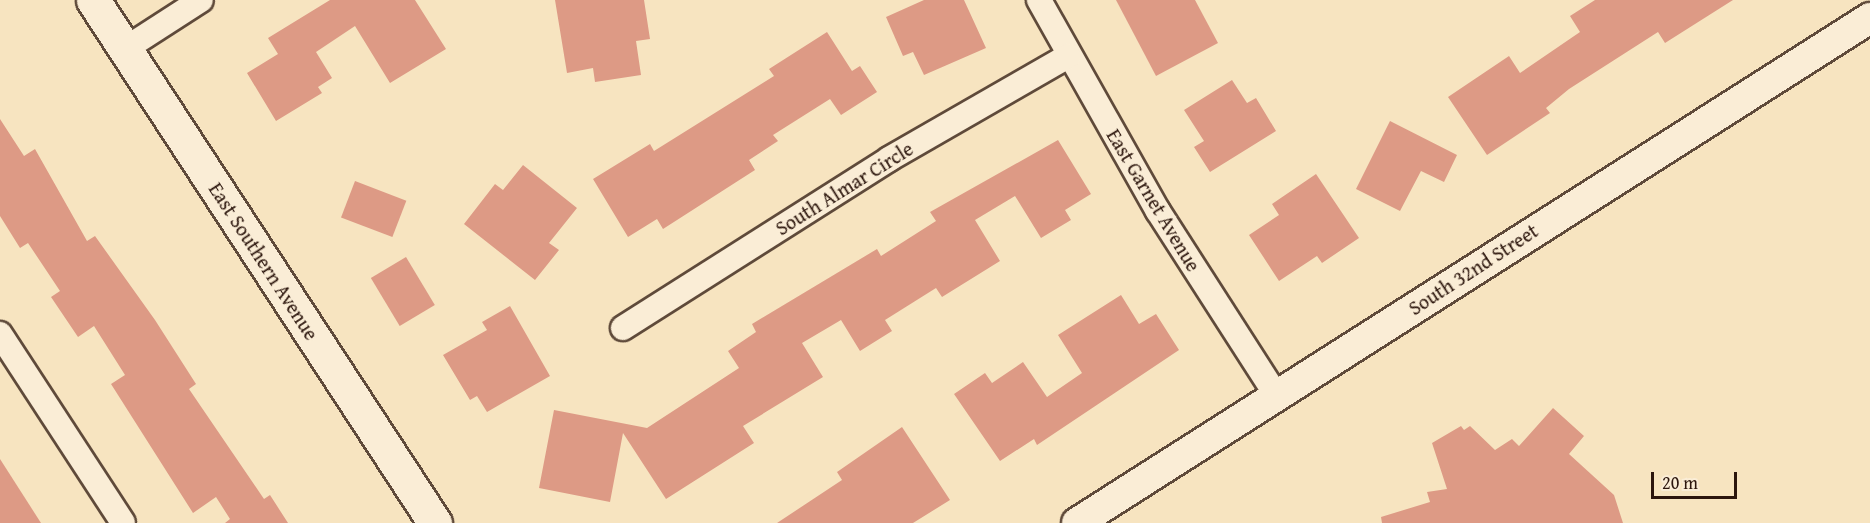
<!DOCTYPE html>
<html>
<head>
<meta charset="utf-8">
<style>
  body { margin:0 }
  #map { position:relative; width:1870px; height:523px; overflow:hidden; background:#f7e4c0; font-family:"Gentium Book Plus",serif }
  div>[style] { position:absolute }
  .building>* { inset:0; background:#dd9a85; transform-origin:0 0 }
  .roads { filter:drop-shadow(2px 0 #5f4a3a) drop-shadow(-2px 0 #5f4a3a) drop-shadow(0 2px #5f4a3a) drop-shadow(0 -2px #5f4a3a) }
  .minor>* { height:24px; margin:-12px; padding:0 12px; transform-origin:12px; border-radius:12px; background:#faedd6 }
  .tertiary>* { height:30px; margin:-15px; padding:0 15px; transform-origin:15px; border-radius:15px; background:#faedd6 }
  .secondary>* { height:33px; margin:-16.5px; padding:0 16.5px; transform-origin:16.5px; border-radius:16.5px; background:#faedd6 }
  span { translate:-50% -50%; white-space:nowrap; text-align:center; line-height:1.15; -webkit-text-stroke:4.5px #faedd6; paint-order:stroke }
  .street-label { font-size:20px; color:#2c160d }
  .scale { position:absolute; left:1651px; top:472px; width:86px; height:27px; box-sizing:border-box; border:3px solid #2c160d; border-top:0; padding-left:8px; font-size:18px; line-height:21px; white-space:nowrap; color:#2c160d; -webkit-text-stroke:4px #faedd6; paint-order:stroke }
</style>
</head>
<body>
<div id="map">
  <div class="building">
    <i style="clip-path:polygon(330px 0,415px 0,446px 49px,390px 83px,355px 26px,316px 52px,332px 78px,318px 87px,322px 93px,276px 121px,247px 73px,278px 54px,268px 38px)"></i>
    <i style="clip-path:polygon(555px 0,644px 0,650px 39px,636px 41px,641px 75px,595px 82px,593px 68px,567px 73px)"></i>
    <i style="clip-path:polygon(924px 0,964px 0,986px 48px,924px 75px,913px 52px,903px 56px,886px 17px)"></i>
    <i style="clip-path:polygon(1116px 0,1195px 0,1218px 43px,1156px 76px)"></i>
    <i style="clip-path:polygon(1595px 0,1733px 0,1665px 43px,1658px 32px,1569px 89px,1546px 108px,1550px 113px,1487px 155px,1448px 97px,1509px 56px,1520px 73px,1580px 32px,1570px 16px)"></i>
    <i style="clip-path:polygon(827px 32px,852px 71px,860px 66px,877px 92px,841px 115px,830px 99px,773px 135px,778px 141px,749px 160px,755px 170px,663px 229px,657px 219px,628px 237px,593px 179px,650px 144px,654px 151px,774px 76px,769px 69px)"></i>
    <i style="clip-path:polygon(1232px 80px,1247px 103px,1256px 98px,1276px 131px,1210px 172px,1194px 147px,1204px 141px,1184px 110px)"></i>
    <i style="clip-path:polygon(0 119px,24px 156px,35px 149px,87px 241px,95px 236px,155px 320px,196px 384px,189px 389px,264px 499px,270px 495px,288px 523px,225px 523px,230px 519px,216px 497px,193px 513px,111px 384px,125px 375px,94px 326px,78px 337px,51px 297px,60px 291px,28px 243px,20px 248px,0 216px)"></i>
    <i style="clip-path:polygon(1390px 121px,1457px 155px,1444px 182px,1421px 171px,1400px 211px,1356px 189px)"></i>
    <i style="clip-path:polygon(1058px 140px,1091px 194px,1065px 210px,1071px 220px,1041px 238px,1015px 196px,975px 220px,1000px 261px,942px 297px,936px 288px,885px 320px,892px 331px,860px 351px,841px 320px,802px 343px,823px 377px,743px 426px,754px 443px,666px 499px,623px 433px,610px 502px,539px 488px,554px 410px,647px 428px,739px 368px,728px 351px,756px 332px,752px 324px,877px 249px,881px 256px,936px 221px,930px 212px)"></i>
    <i style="clip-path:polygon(523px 165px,577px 208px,549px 243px,559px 250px,535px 280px,464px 224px,495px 184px,503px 190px)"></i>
    <i style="clip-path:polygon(1316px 174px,1359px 238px,1322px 263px,1317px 256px,1279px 281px,1249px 235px,1279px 215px,1272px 204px)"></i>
    <i style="left:355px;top:181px;width:55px;height:39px;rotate:21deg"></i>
    <i style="left:406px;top:257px;width:56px;height:41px;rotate:59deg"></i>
    <i style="clip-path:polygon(1121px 295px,1139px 324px,1156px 314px,1179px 350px,1037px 445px,1034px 439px,1000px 461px,954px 394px,985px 373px,992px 383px,1023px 362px,1047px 397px,1082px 373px,1058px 335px)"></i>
    <i style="clip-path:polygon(510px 306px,550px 376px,487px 412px,477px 396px,470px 400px,443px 355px,487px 330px,482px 322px)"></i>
    <i style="clip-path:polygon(1553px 408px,1584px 436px,1569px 454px,1614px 495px,1623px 523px,1382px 523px,1381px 517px,1430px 502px,1427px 492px,1447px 489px,1432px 443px,1461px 426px,1464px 430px,1470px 426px,1495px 450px,1512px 439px,1519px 446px)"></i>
    <i style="clip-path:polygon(902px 427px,950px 500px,913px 523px,777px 523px,842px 480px,837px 472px)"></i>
    <i style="clip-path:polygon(0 459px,41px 523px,0 523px)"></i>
  </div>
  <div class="roads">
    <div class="minor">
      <i style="left:1039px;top:0;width:242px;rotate:60.6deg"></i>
      <i style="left:1158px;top:211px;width:219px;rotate:57.3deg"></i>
      <i style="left:125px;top:49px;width:90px;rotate:-32.8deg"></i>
      <i style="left:623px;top:328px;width:315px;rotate:-32.4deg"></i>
      <i style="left:889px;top:159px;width:207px;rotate:-29.9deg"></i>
      <i style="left:0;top:334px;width:225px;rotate:56.9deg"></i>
    </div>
    <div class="tertiary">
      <i style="left:1077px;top:523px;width:940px;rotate:-32.49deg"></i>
    </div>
    <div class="secondary">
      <i style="left:93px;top:0;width:625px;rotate:56.82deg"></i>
    </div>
  </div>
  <div class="street-label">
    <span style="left:844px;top:188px;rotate:-32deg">South Almar Circle</span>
    <span style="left:1154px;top:200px;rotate:59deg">East Garnet Avenue</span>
    <span style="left:264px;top:261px;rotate:57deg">East Southern Avenue</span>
    <span style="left:1473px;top:269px;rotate:-33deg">South 32nd Street</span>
  </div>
  <div class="scale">20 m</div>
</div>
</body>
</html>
